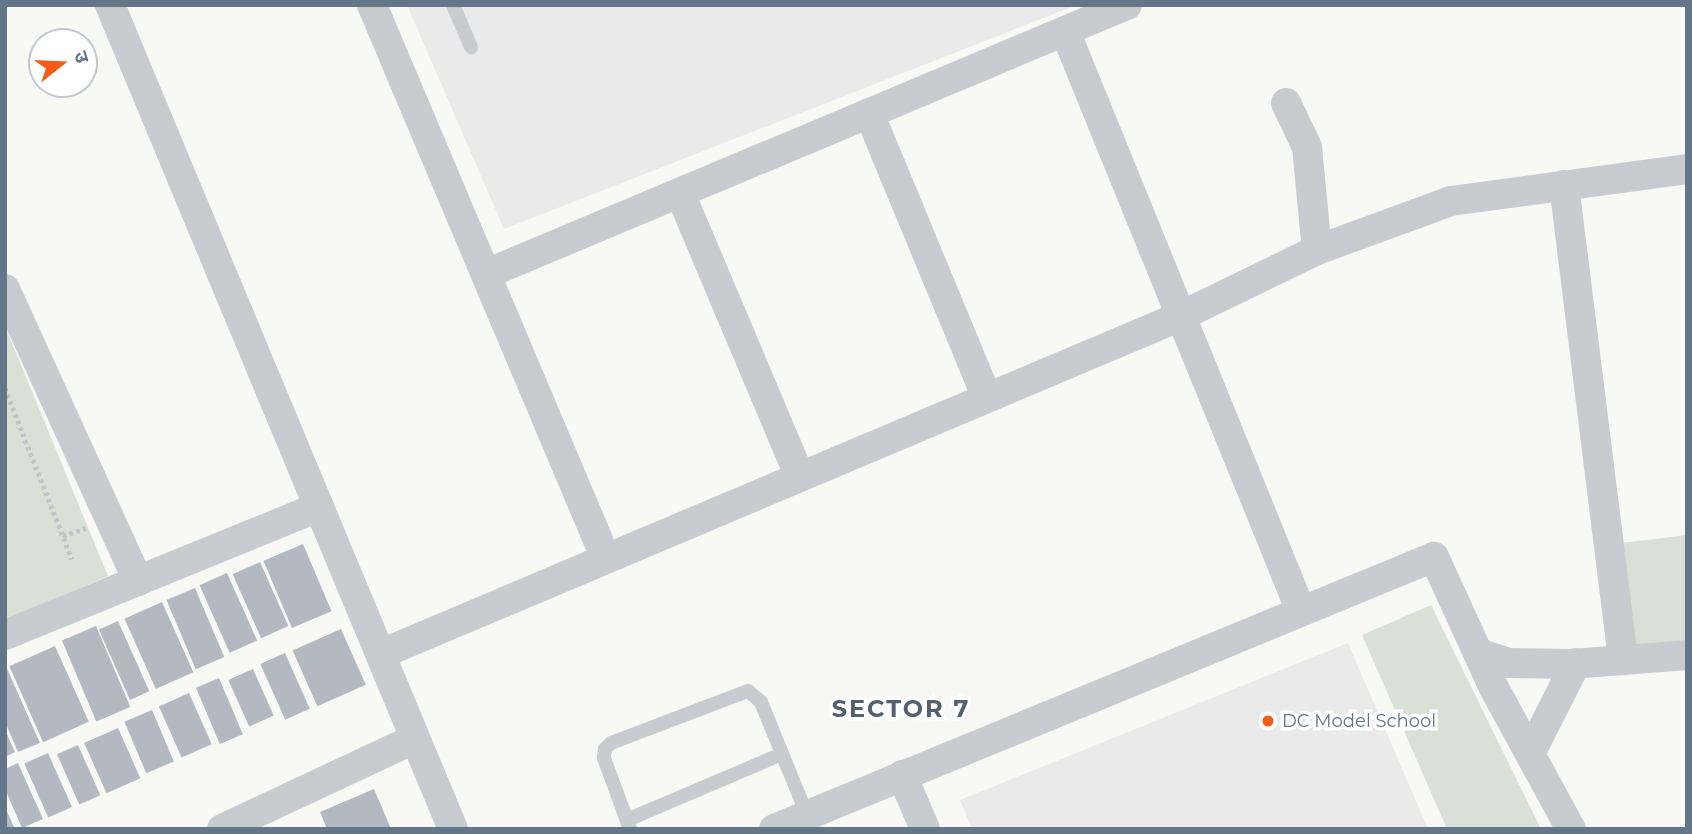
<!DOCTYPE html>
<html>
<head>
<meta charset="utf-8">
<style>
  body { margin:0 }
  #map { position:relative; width:1692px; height:834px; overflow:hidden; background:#f8f9f5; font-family:Montserrat,"Noto Sans Devanagari",sans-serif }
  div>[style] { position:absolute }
  .built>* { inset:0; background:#e9eae9 }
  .green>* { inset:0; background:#d9e1d6 }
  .building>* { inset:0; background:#b2b9c1; transform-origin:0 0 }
  .path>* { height:4.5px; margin-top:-2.25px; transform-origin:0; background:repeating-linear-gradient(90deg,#c1c3c6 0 3.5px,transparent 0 7px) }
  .service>* { height:14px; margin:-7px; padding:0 7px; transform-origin:7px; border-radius:7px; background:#c8ccd0 }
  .minor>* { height:30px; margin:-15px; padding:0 15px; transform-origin:15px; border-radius:15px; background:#c8ccd0 }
  .dots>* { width:19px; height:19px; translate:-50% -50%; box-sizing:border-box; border:4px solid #fff; border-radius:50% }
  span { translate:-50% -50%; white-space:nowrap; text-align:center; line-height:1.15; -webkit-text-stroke:7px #fff; paint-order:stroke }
  .poi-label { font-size:18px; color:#64768a }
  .left { translate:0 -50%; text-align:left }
  .district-label { font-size:24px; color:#53606e; font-weight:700; letter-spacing:2px }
  .frame { position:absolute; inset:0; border:7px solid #64768a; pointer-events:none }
  .north { position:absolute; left:28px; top:28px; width:70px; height:70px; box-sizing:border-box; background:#fff; border:2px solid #c1c8d0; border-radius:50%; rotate:72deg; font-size:19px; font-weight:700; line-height:28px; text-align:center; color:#64768a }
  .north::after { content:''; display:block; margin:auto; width:24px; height:32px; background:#f65c18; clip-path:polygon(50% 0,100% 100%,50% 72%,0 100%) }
</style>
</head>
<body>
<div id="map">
  <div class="built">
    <i style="clip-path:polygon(407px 5px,1077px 5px,504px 229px)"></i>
    <i style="clip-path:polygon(1348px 643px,1428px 829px,972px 829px,960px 800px)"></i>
  </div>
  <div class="green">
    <i style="clip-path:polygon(5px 326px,108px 576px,5px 620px)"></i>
    <i style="clip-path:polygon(1687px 535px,1687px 642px,1634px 648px,1621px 543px)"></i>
    <i style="clip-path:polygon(1431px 605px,1541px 829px,1447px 829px,1362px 635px)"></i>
  </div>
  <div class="building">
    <i style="left:303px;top:544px;width:73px;height:43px;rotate:67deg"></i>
    <i style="left:260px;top:562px;width:70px;height:30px;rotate:66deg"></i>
    <i style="left:227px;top:573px;width:74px;height:30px;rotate:66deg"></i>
    <i style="left:195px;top:588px;width:75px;height:31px;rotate:67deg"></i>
    <i style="left:162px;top:602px;width:77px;height:41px;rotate:66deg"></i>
    <i style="left:118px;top:621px;width:77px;height:21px;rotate:66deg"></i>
    <i style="left:96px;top:626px;width:88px;height:37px;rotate:67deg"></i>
    <i style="left:341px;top:629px;width:61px;height:53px;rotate:66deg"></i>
    <i style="left:55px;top:646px;width:83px;height:50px;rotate:66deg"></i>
    <i style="left:285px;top:653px;width:61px;height:27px;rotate:66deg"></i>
    <i style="clip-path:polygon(5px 664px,40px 743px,18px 752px,5px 722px)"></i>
    <i style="left:253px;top:669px;width:51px;height:27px;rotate:66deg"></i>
    <i style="left:219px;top:678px;width:61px;height:25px;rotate:67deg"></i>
    <i style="left:189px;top:693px;width:56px;height:33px;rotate:66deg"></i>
    <i style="left:152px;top:710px;width:56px;height:30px;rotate:67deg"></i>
    <i style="left:118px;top:728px;width:55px;height:37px;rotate:66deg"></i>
    <i style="clip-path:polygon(5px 730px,15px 752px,5px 757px)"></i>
    <i style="left:78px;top:745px;width:55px;height:23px;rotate:66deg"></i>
    <i style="left:48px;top:753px;width:59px;height:26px;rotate:66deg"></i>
    <i style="clip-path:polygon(18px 763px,43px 819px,22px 828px,5px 789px,5px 769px)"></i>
    <i style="clip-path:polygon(374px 789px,391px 829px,327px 829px,320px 812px)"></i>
    <i style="clip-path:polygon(5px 807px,14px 827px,11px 829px,5px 829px)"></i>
  </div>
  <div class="path">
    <i style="left:5px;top:388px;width:184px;rotate:68.6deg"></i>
    <i style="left:63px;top:536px;width:24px;rotate:-19deg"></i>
  </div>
  <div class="service">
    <i style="left:453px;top:5px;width:46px;rotate:66.8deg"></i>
    <i style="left:627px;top:820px;width:168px;rotate:-23.1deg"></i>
    <i style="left:630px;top:829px;width:76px;rotate:-110.1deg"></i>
    <i style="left:604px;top:758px;width:9px;rotate:-84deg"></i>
    <i style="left:605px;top:749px;width:8px;rotate:-45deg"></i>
    <i style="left:611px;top:743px;width:147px;rotate:-20.8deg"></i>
    <i style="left:748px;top:691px;width:17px;rotate:40deg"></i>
    <i style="left:761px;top:702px;width:122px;rotate:67.8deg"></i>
  </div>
  <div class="minor">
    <i style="left:110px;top:5px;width:893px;rotate:67.4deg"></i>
    <i style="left:372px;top:5px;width:601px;rotate:67.1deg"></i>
    <i style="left:1065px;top:31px;width:626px;rotate:67.86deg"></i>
    <i style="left:1286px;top:103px;width:49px;rotate:64.5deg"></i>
    <i style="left:1307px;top:147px;width:103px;rotate:84.5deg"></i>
    <i style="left:869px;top:113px;width:308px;rotate:67.5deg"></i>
    <i style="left:1564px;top:185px;width:479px;rotate:82.9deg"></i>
    <i style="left:680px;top:193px;width:308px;rotate:67.1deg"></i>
    <i style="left:486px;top:274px;width:695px;rotate:-22.77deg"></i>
    <i style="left:5px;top:289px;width:321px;rotate:65.5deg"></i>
    <i style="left:5px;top:635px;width:339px;rotate:-22.2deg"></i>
    <i style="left:1478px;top:653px;width:32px;rotate:18deg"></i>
    <i style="left:1508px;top:663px;width:63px;rotate:0.9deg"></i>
    <i style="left:1571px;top:664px;width:116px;rotate:-4.4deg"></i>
    <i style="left:381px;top:654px;width:868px;rotate:-22.9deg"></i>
    <i style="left:1181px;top:316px;width:151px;rotate:-25.9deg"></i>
    <i style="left:1317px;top:250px;width:143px;rotate:-20.1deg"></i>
    <i style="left:1451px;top:201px;width:238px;rotate:-7.7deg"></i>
    <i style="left:1530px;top:754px;width:102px;rotate:-63.2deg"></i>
    <i style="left:902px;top:775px;width:59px;rotate:66.9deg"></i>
    <i style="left:222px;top:829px;width:212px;rotate:-25.1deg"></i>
    <i style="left:774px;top:829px;width:714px;rotate:-22.4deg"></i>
    <i style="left:1434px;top:557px;width:144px;rotate:65.4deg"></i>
    <i style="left:1494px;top:688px;width:161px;rotate:61.4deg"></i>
  </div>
  <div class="dots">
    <i style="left:1268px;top:721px;background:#f65c18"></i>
  </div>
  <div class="poi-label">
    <span class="left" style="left:1282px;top:721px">DC Model School</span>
  </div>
  <div class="district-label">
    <span style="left:901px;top:709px">SECTOR 7</span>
  </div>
  <div class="frame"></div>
  <div class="north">उ</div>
</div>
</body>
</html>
